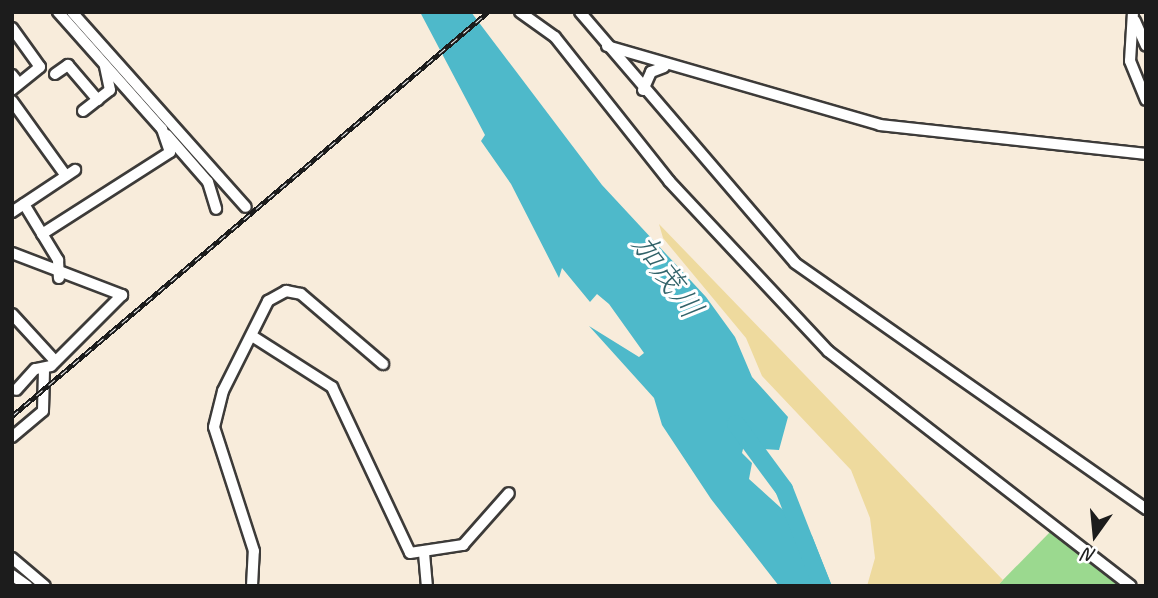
<!DOCTYPE html>
<html>
<head>
<meta charset="utf-8">
<style>
  body { margin:0 }
  #map { position:relative; width:1158px; height:598px; overflow:hidden; background:#f8ecdb; font-family:Caveat,"Klee One",sans-serif }
  div>[style] { position:absolute }
  .green>* { inset:0; background:#9bd98f }
  .sand>* { inset:0; background:#eeda9e }
  .water>* { inset:0; background:#4eb9ca }
  .river>* { height:18px; margin:-9px; padding:0 9px; transform-origin:9px; border-radius:9px; background:#4eb9ca }
  .roads { filter:drop-shadow(2px 0 #3d3b39) drop-shadow(-2px 0 #3d3b39) drop-shadow(0 2px #3d3b39) drop-shadow(0 -2px #3d3b39) }
  .minor>* { height:10px; margin:-5px; padding:0 5px; transform-origin:5px; border-radius:5px; background:#fff }
  .rail>* { height:5px; margin-top:-2.5px; transform-origin:0; background:repeating-linear-gradient(90deg,#fff 0 8px,#1c1c1c 0 16px); box-sizing:border-box; border-block:2px solid #1c1c1c }
  span { translate:-50% -50%; white-space:nowrap; text-align:center; line-height:1.15; -webkit-text-stroke:6px #fff; paint-order:stroke }
  .water-label { font-size:32px; color:#32636a; font-style:italic }
  .frame { position:absolute; inset:0; border:14px solid #1c1c1c; pointer-events:none }
  .north { position:absolute; left:1060px; top:500px; width:70px; height:70px; -webkit-text-stroke:5px #fff; paint-order:stroke; rotate:195deg; font-size:19px; font-weight:700; line-height:28px; text-align:center; color:#1c1c1c }
  .north::after { content:''; display:block; margin:auto; width:24px; height:32px; background:#1c1c1c; clip-path:polygon(50% 0,100% 100%,50% 72%,0 100%) }
</style>
</head>
<body>
<div id="map">
  <div class="green">
    <i style="clip-path:polygon(1050px 532px,1119px 586px,997px 586px)"></i>
  </div>
  <div class="sand">
    <i style="clip-path:polygon(659px 224px,1003px 580px,997px 586px,867px 586px,875px 558px,870px 518px,851px 470px,762px 376px,746px 338px,663px 238px)"></i>
  </div>
  <div class="water">
    <i style="clip-path:polygon(420px 12px,471px 12px,602px 185px,706px 297px,735px 337px,752px 377px,788px 417px,779px 450px,760px 449px,754px 441px,744px 445px,742px 453px,752px 463px,749px 479px,812px 536px,832px 586px,779px 586px,711px 499px,662px 425px,654px 398px,589px 326px,639px 357px,644px 353px,609px 304px,597px 294px,590px 302px,562px 268px,559px 278px,511px 184px,481px 141px,485px 135px)"></i>
  </div>
  <div class="river">
    <i style="left:736px;top:424px;width:81px;rotate:53.6deg"></i>
    <i style="left:784px;top:489px;width:104px;rotate:68.6deg"></i>
  </div>
  <div class="roads">
    <div class="minor">
      <i style="left:72px;top:12px;width:261px;rotate:48.3deg"></i>
      <i style="left:520px;top:12px;width:43px;rotate:35.5deg"></i>
      <i style="left:555px;top:37px;width:184px;rotate:51.6deg"></i>
      <i style="left:669px;top:181px;width:233px;rotate:46.9deg"></i>
      <i style="left:828px;top:351px;width:383px;rotate:37.8deg"></i>
      <i style="left:580px;top:12px;width:330px;rotate:49.4deg"></i>
      <i style="left:795px;top:263px;width:429px;rotate:35deg"></i>
      <i style="left:1133px;top:12px;width:49px;rotate:93.5deg"></i>
      <i style="left:1130px;top:61px;width:42px;rotate:67.7deg"></i>
      <i style="left:1135px;top:21px;width:27px;rotate:66deg"></i>
      <i style="left:12px;top:28px;width:48px;rotate:54.3deg"></i>
      <i style="left:40px;top:67px;width:36px;rotate:141deg"></i>
      <i style="left:607px;top:46px;width:284px;rotate:16.1deg"></i>
      <i style="left:880px;top:125px;width:268px;rotate:6.2deg"></i>
      <i style="left:55px;top:74px;width:16px;rotate:-35deg"></i>
      <i style="left:68px;top:65px;width:46px;rotate:49.4deg"></i>
      <i style="left:12px;top:75px;width:11px;rotate:52deg"></i>
      <i style="left:643px;top:90px;width:20px;rotate:-66deg"></i>
      <i style="left:651px;top:72px;width:14px;rotate:-21deg"></i>
      <i style="left:12px;top:101px;width:92px;rotate:54.2deg"></i>
      <i style="left:83px;top:111px;width:34px;rotate:-38deg"></i>
      <i style="left:110px;top:90px;width:25px;rotate:-102deg"></i>
      <i style="left:167px;top:135px;width:62px;rotate:48.9deg"></i>
      <i style="left:208px;top:182px;width:28px;rotate:73deg"></i>
      <i style="left:24px;top:204px;width:66px;rotate:58.7deg"></i>
      <i style="left:58px;top:260px;width:18px;rotate:87deg"></i>
      <i style="left:12px;top:212px;width:76px;rotate:-33.7deg"></i>
      <i style="left:42px;top:234px;width:152px;rotate:-32.6deg"></i>
      <i style="left:170px;top:152px;width:24px;rotate:-109deg"></i>
      <i style="left:162px;top:129px;width:157px;rotate:-131.6deg"></i>
      <i style="left:12px;top:253px;width:118px;rotate:20.9deg"></i>
      <i style="left:122px;top:295px;width:100px;rotate:135deg"></i>
      <i style="left:51px;top:366px;width:16px;rotate:169deg"></i>
      <i style="left:35px;top:369px;width:28px;rotate:132deg"></i>
      <i style="left:12px;top:314px;width:64px;rotate:47.5deg"></i>
      <i style="left:252px;top:336px;width:95px;rotate:32.5deg"></i>
      <i style="left:332px;top:387px;width:183px;rotate:64.8deg"></i>
      <i style="left:410px;top:553px;width:54px;rotate:-8.6deg"></i>
      <i style="left:463px;top:545px;width:69px;rotate:-48.5deg"></i>
      <i style="left:12px;top:437px;width:40px;rotate:-40deg"></i>
      <i style="left:43px;top:411px;width:42px;rotate:-88.6deg"></i>
      <i style="left:424px;top:553px;width:33px;rotate:85deg"></i>
      <i style="left:12px;top:558px;width:43px;rotate:40.3deg"></i>
      <i style="left:12px;top:575px;width:19px;rotate:36deg"></i>
      <i style="left:252px;top:586px;width:35px;rotate:-87deg"></i>
      <i style="left:254px;top:551px;width:130px;rotate:-107.9deg"></i>
      <i style="left:214px;top:427px;width:37px;rotate:-76deg"></i>
      <i style="left:223px;top:391px;width:101px;rotate:-63.4deg"></i>
      <i style="left:268px;top:301px;width:21px;rotate:-29deg"></i>
      <i style="left:286px;top:291px;width:15px;rotate:11deg"></i>
      <i style="left:301px;top:294px;width:108px;rotate:40.5deg"></i>
    </div>
  </div>
  <div class="rail">
    <i style="left:12px;top:416px;width:624px;rotate:-40.32deg"></i>
  </div>
  <div class="water-label">
    <span style="left:667px;top:277px;rotate:54deg">加茂川</span>
  </div>
  <div class="frame"></div>
  <div class="north">N</div>
</div>
</body>
</html>
